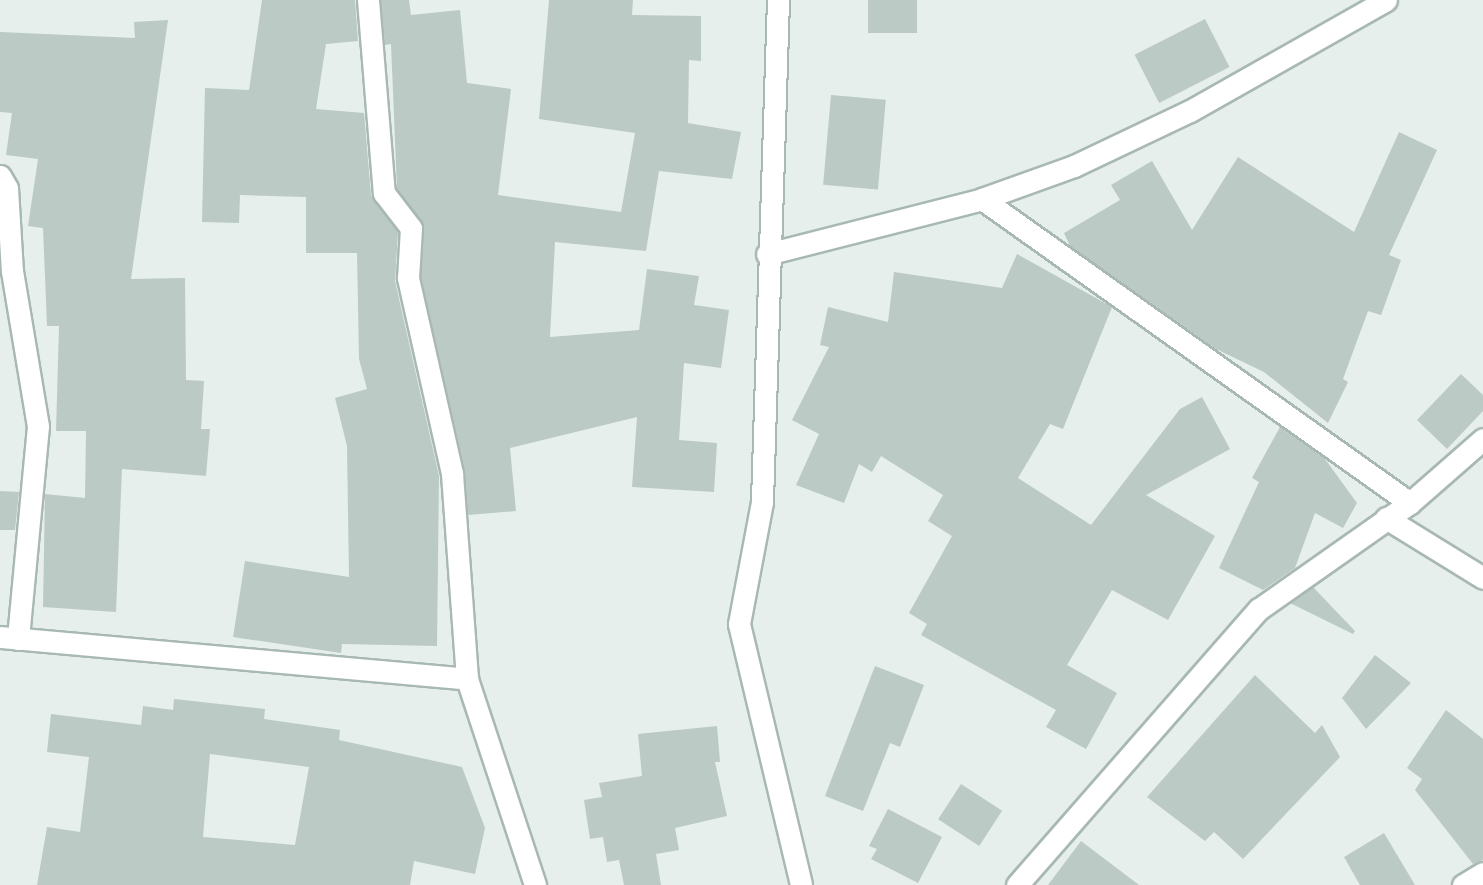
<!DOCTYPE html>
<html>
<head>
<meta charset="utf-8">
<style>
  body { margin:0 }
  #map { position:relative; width:1483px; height:885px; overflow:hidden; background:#e6efeb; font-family:"PT Sans",sans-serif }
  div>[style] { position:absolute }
  .building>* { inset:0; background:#bbcac4; transform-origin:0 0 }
  .roads { filter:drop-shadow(2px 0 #a8b8b2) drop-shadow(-2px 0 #a8b8b2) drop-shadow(0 2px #a8b8b2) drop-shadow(0 -2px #a8b8b2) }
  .minor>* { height:21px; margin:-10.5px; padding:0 10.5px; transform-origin:10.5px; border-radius:10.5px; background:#fff }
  span { translate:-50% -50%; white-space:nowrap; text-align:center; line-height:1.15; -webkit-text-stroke:5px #f7fbf9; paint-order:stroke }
</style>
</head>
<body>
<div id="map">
  <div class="building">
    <i style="clip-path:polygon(262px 0,355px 0,358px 41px,326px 44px,316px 109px,364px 113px,371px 195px,398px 232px,395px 281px,439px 476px,437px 646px,342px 644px,341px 653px,233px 637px,245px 561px,349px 577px,347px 446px,335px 398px,367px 389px,359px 359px,357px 253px,306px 253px,306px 197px,240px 195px,239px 223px,202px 222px,205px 88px,249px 90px)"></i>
    <i style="clip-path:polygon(381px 0,409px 0,411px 15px,460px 10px,467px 83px,511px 89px,498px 195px,621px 212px,635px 133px,539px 119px,549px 0,633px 0,632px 15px,701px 16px,701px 61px,689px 60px,688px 123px,741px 132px,732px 179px,659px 171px,646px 251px,555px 242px,550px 337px,639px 330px,647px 269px,699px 276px,694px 305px,729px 310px,721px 368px,684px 363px,679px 440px,717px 443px,714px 492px,632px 487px,637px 417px,510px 448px,516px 511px,468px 515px,465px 471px,421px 277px,424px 228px,397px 188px,391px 44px,385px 45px)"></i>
    <i style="left:868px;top:0;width:49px;height:33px"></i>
    <i style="left:1205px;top:19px;width:54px;height:79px;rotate:63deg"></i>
    <i style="clip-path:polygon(168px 20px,131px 279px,185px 278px,186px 380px,204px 381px,201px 429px,210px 429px,206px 476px,122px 469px,116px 612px,43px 607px,45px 494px,85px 498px,86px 431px,56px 431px,59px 326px,47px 326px,43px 228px,28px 226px,38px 159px,6px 155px,12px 113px,0 112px,0 32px,135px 38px,134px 22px)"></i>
    <i style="left:831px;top:95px;width:55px;height:90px;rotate:5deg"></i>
    <i style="clip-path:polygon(1399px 132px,1437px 150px,1389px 255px,1401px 260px,1381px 315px,1368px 311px,1343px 379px,1348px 382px,1328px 423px,1264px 372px,1216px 349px,1070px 246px,1064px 233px,1120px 200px,1111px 185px,1152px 161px,1192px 230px,1238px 157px,1354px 232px)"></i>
    <i style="clip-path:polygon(1017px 254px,1112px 307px,1063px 429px,1050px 424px,1018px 478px,1091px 525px,1180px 409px,1202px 397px,1230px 449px,1146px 495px,1215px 536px,1168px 620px,1112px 590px,1067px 665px,1117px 693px,1086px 749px,1046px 727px,1056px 710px,921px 635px,927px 624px,909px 613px,952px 536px,928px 521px,943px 495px,881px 456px,872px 472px,859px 464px,844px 503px,796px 485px,819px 434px,792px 420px,829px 347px,820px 345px,828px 307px,888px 322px,894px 272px,1002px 288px)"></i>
    <i style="clip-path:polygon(1461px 374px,1483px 395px,1483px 411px,1447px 449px,1417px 420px)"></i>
    <i style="clip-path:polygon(1280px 427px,1325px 459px,1357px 503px,1343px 528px,1315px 513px,1295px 568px,1263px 590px,1219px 568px,1259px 482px,1252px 478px)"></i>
    <i style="clip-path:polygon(0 491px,19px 492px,15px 530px,0 530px)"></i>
    <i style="clip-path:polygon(1313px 587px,1355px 631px,1353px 634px,1290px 603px)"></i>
    <i style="clip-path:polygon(1375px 655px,1411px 683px,1366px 729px,1342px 698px)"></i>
    <i style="clip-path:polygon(875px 666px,924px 685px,900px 747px,890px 743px,863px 811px,825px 796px)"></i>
    <i style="clip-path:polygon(1255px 675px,1315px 733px,1322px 725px,1340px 757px,1243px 859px,1214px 832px,1205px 841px,1147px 797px)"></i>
    <i style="clip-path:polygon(evenodd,174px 699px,265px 709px,264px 719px,340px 730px,339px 740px,462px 767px,485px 828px,475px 874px,414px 861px,410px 885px,37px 885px,47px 827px,80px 832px,89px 757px,47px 752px,51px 714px,141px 725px,143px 706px,173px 710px,174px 699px,210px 754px,309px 767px,295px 845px,203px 837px,210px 754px)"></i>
    <i style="clip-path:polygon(1446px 710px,1483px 739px,1483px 860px,1473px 864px,1415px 790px,1422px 779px,1407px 768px)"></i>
    <i style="clip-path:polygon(717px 726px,720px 762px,715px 762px,727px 816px,675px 828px,679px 850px,656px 854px,661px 885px,624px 885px,619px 860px,607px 862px,603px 837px,590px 839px,584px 800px,602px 797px,599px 783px,642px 776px,638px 734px)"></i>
    <i style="left:961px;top:784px;width:49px;height:42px;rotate:33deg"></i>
    <i style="clip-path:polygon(888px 809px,942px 837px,918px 883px,871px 859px,877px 849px,869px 846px)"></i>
    <i style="clip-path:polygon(1384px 833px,1415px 885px,1360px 885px,1344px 857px)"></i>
    <i style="clip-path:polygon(1081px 841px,1139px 885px,1048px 885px)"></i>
  </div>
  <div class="roads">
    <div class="minor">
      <i style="left:368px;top:0;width:194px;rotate:85.3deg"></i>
      <i style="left:384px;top:193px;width:44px;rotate:52.4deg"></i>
      <i style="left:411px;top:228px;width:50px;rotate:93.4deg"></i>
      <i style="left:408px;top:278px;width:201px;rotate:77.3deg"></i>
      <i style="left:452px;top:474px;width:206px;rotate:85.8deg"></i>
      <i style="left:778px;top:0;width:502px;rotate:91.83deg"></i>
      <i style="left:762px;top:502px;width:124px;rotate:100.7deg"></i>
      <i style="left:739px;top:624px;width:268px;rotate:76.6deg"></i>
      <i style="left:0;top:176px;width:14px;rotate:60deg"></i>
      <i style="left:7px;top:188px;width:83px;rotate:86.6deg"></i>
      <i style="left:12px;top:271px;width:157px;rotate:80.5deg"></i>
      <i style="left:38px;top:426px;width:214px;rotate:95.4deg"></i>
      <i style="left:982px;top:199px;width:525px;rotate:35.39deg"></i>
      <i style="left:767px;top:254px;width:222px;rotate:-14.3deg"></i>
      <i style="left:982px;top:199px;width:98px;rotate:-19.7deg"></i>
      <i style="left:1074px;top:166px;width:128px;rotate:-25.4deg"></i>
      <i style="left:1190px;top:111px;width:225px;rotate:-29.5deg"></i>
      <i style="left:1386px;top:518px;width:114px;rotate:31.7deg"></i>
      <i style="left:0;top:637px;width:469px;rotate:5.1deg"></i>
      <i style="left:467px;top:679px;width:217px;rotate:71.7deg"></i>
      <i style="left:1017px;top:885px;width:367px;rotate:-48.8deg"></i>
      <i style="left:1259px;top:609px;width:184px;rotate:-35.1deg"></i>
      <i style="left:1410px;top:503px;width:97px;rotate:-41.2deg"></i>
      <i style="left:1463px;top:885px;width:23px;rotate:-31deg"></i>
    </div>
  </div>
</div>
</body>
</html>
